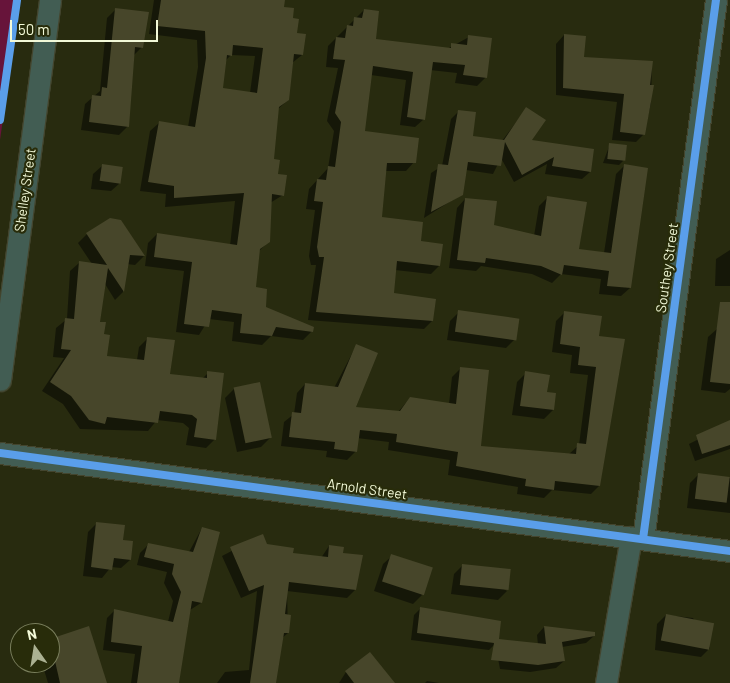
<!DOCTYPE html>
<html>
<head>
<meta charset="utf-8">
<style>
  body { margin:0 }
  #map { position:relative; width:730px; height:683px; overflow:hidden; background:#282b0f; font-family:Barlow,sans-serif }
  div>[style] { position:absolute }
  .green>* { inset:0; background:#67143a }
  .shadow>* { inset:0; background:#0007 }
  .building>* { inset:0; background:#47462a; transform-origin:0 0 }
  .roads { filter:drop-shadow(1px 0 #43452e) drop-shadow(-1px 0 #43452e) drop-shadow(0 1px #43452e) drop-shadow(0 -1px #43452e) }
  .minor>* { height:21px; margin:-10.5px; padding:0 10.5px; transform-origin:10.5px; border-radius:10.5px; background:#425d53 }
  .cycleway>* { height:8px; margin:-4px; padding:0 4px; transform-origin:4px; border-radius:4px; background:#5a9eea }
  span { translate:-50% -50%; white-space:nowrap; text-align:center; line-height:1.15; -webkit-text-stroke:4.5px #282c0a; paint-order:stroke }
  .street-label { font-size:14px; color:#f2f9d8 }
  .north { position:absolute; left:10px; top:623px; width:50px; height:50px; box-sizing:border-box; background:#282c0a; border:1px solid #797e5c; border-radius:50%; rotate:347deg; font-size:14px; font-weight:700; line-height:20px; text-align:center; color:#f2f9d8 }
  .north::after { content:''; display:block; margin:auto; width:18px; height:22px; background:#abb192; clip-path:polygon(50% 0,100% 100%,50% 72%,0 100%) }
  .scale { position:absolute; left:10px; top:20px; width:148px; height:22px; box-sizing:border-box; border:2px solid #f2f9d8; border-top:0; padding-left:6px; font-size:15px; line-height:18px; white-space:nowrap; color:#f2f9d8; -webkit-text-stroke:4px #282c0a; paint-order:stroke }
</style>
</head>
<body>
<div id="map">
  <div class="green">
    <i style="clip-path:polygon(0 0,20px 0,0 140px)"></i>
  </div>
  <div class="shadow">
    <i style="clip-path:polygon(evenodd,154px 0,284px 0,283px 8px,291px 19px,302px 55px,292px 63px,288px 100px,278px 109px,273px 160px,283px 195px,270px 203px,269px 241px,259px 251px,254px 288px,265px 308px,312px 331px,303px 340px,271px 336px,262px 345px,232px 341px,234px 322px,209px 319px,199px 335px,176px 332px,184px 271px,145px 266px,148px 243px,157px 234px,230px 246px,235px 201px,165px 207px,166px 194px,140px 191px,150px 131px,159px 123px,188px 127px,198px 67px,197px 40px,149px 34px,154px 0,231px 55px,255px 56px,250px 93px,221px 89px,225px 61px,231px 55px)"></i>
    <i style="clip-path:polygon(115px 10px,142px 47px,134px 55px,127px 127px,119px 135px,81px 130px,85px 104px,100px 91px,107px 18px)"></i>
    <i style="clip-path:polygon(364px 10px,374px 40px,447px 49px,469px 37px,486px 77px,477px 86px,455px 83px,457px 73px,430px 70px,424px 119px,415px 127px,400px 125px,406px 80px,371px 75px,364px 132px,414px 162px,406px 171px,385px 171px,380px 218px,419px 242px,439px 266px,431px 274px,395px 270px,392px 294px,432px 321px,424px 329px,308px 320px,316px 265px,311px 265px,309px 256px,315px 210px,306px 209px,309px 189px,328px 168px,334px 131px,327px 121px,338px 68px,326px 67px,328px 46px)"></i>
    <i style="clip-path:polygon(564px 35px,582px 59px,652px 62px,651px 103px,644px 134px,636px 142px,612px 140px,617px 102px,556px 95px,556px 44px)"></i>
    <i style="clip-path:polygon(526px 109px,530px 141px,590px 172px,582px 179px,545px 174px,547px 164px,514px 182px,501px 158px,493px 174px,466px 170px,462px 194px,424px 218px,431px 173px,442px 166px,451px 119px,458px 112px,472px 137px,502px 141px)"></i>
    <i style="clip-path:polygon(610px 144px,623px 161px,619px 165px,603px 163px)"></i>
    <i style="clip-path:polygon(102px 166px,120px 183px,111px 191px,91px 189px,93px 174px)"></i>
    <i style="clip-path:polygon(624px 166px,630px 288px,621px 296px,599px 294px,601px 279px,561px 274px,552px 283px,532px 274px,481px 266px,476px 271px,449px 268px,457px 208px,465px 199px,493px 226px,534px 236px,539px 206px,548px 197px,578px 250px,604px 253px,616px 174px)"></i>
    <i style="clip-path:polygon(121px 221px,144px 256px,135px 265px,127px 264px,123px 292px,115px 300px,105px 284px,99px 323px,106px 357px,137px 360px,139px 347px,148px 338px,169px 375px,202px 379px,208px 373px,215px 439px,206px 448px,186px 445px,189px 428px,183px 423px,157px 420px,148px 431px,80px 429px,63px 404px,42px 391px,64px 358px,53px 357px,56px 328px,67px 319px,70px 271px,79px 263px,92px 264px,78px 243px,87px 234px)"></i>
    <i style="clip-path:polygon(730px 250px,730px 286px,715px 286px,716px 259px)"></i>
    <i style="clip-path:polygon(459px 312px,515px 339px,506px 348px,447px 340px,450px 321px)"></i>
    <i style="clip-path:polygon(565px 312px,598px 337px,599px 486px,591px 494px,552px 490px,544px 498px,517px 494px,518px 487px,448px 475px,450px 460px,388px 450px,389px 442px,357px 438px,356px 451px,347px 460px,326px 457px,327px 451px,281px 446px,284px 422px,294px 414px,297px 393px,305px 384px,334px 388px,356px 346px,354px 408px,398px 412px,410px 398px,449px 404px,452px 377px,461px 368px,480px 447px,569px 454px,579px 445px,588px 375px,570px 373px,572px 355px,552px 352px,556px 321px)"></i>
    <i style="clip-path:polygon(717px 329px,730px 331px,730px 389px,725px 393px,701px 390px,708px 337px)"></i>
    <i style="clip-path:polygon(526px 373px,546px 393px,553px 410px,544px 419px,512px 415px,517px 382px)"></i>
    <i style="clip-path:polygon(234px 389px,270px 438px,261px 447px,237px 452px,225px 398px)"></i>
    <i style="clip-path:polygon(730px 423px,730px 449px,695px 461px,689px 444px)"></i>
    <i style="clip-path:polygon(699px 474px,730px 478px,730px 513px,687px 508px,690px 483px)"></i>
    <i style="clip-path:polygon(97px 523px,121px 541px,130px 560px,121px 568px,111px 567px,102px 578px,83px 576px,88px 532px)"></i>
    <i style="clip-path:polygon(202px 528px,201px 603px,190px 610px,178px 683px,131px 683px,135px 654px,103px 650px,107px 618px,115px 610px,168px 622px,173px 601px,164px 583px,167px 572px,137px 565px,140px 553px,148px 545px,189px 552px)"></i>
    <i style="clip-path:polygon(262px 535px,266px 545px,292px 554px,321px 558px,329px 546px,342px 554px,355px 590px,347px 598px,287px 591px,288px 633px,281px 639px,275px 683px,217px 683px,225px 672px,249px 670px,257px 591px,241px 598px,222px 556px)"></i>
    <i style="clip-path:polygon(392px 556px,422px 595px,413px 604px,374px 591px,383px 564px)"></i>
    <i style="clip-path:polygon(463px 565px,507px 591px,498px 600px,451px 594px,454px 574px)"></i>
    <i style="clip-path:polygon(421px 608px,496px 643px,489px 650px,411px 640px,414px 615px)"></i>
    <i style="clip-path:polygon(666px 615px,693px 618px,710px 648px,701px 657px,655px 650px,657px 624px)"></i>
    <i style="clip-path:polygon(544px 627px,594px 636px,586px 643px,562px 647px,564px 661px,556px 668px,530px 672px,500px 669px,496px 648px,538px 645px,537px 635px)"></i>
    <i style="clip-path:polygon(88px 628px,105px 683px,48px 683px,42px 663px,50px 663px,50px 644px)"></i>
    <i style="clip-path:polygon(346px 672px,389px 683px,339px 683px)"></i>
    <i style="clip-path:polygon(427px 681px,439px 683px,425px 683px)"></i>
  </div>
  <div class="building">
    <i style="clip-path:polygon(evenodd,161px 0,285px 0,284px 7px,294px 8px,293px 18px,299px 19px,297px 33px,306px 34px,303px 55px,294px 54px,289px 100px,279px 107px,274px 159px,280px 160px,278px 174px,287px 175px,284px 196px,272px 194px,270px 242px,260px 249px,256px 287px,267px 289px,266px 307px,314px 327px,313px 332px,276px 327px,272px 336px,240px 333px,242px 314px,212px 310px,209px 327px,184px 324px,192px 262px,154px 257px,157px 233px,237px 245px,244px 193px,174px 198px,174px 186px,148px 182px,159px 121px,195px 127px,206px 58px,205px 31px,157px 26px,161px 0,233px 45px,263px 48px,257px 93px,223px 88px,227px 55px,232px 56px,233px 45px)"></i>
    <i style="clip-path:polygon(115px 8px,149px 12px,143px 48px,135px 47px,129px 127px,89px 122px,92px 95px,101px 96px,102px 87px,107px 88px)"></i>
    <i style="clip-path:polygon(364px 9px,379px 11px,376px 39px,451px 48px,451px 43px,467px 45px,468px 35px,492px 38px,487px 78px,463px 75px,465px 65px,433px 62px,425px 120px,407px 117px,413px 72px,373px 66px,365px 131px,419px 138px,416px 163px,387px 163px,382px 217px,423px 222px,421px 241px,443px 244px,440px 266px,397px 261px,394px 293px,436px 299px,433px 321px,316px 312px,324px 257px,319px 257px,317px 247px,323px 202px,314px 201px,317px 179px,326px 180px,328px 166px,335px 167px,341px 122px,335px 113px,345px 60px,333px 59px,336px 37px,345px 38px,347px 25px,353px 26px,354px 17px,362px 18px)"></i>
    <i style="clip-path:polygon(564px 34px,586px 36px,584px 57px,653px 61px,650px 85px,654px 85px,645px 135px,620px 132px,624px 94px,563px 88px)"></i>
    <i style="clip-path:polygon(526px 107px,546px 120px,532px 140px,594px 149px,591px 172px,552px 166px,554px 157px,522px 175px,505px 142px,501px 166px,468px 162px,463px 195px,431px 212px,438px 164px,448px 165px,458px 110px,476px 112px,473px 136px,504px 140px)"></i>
    <i style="left:609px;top:143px;width:18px;height:16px;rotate:6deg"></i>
    <i style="left:102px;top:164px;width:21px;height:17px;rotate:8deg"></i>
    <i style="clip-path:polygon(624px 164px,648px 168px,631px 288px,607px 286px,609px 271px,564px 265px,562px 275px,541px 266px,486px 258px,485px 263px,457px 260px,465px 198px,497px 201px,494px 225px,541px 236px,547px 196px,587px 202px,579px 249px,611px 253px)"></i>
    <i style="clip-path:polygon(110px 218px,121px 220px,145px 256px,130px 255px,124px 292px,108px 268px,100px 322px,106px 322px,104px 334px,110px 335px,107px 356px,144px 360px,147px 337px,175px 340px,170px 374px,207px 378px,207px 371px,224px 373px,216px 440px,194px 437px,197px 419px,192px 415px,160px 411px,158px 423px,107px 417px,105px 424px,89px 420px,71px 396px,50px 382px,71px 350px,61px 349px,65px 318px,74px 319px,79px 261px,107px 265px,86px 233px)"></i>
    <i style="clip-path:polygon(720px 302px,730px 302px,730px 384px,710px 382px)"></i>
    <i style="left:458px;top:310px;width:62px;height:22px;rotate:8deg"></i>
    <i style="clip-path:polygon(564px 311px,602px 316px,599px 336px,625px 339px,600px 486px,555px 481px,554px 490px,525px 486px,526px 479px,456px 466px,458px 452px,396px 442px,397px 434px,360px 430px,357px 452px,334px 449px,335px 442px,289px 437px,292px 412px,301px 413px,305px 383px,338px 387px,356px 344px,378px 353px,356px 407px,400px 411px,410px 397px,456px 404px,460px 367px,489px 370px,481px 446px,576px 454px,577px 443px,586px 444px,596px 367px,578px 365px,580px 347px,560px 344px)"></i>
    <i style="clip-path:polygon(525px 371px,550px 375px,547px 392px,556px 393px,554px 410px,520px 406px)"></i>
    <i style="left:260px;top:382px;width:57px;height:27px;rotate:78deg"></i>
    <i style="clip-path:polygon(730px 420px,730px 445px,702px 454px,696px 435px)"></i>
    <i style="left:698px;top:473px;width:32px;height:26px;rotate:7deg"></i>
    <i style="clip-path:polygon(96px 522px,125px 525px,123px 540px,133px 541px,131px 560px,114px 558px,112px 570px,91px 567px)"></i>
    <i style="clip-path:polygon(202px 527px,220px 532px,202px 603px,192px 601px,179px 683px,137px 683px,142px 646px,111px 642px,114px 609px,173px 622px,181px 592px,172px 574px,174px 564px,144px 557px,148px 543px,193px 552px)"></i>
    <i style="clip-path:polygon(263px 534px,267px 544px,294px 548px,293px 553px,328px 557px,329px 545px,344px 547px,343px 553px,363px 555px,356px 590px,289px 582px,285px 614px,291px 615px,289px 633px,284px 633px,276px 683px,250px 683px,264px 585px,249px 591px,230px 547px)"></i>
    <i style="left:391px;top:554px;width:44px;height:29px;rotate:18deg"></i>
    <i style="left:462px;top:564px;width:49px;height:21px;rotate:6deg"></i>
    <i style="clip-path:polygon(420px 607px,501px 621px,499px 639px,546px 644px,544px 626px,595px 632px,595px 636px,562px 642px,565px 661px,538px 665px,491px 660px,494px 643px,417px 633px)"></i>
    <i style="left:666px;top:614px;width:49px;height:27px;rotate:11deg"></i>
    <i style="clip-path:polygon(89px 626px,107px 683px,60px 683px,50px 639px)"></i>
    <i style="clip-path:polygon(370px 652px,395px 683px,354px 683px,345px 671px)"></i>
  </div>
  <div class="roads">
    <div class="minor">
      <i style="left:0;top:380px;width:383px;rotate:-82.5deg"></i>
      <i style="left:0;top:453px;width:737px;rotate:7.65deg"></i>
      <i style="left:643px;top:539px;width:544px;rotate:-82.29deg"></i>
      <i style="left:606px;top:683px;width:148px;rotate:-80.3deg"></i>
    </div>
  </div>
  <div class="cycleway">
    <i style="left:0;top:120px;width:121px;rotate:-81.9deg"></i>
    <i style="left:0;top:453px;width:737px;rotate:7.65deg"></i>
    <i style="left:643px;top:539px;width:544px;rotate:-82.29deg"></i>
  </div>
  <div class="street-label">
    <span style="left:25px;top:190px;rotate:-82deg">Shelley Street</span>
    <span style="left:667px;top:268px;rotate:-82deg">Southey Street</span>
    <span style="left:367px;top:489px;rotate:8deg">Arnold Street</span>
  </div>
  <div class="north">N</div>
  <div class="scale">50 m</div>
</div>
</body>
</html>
